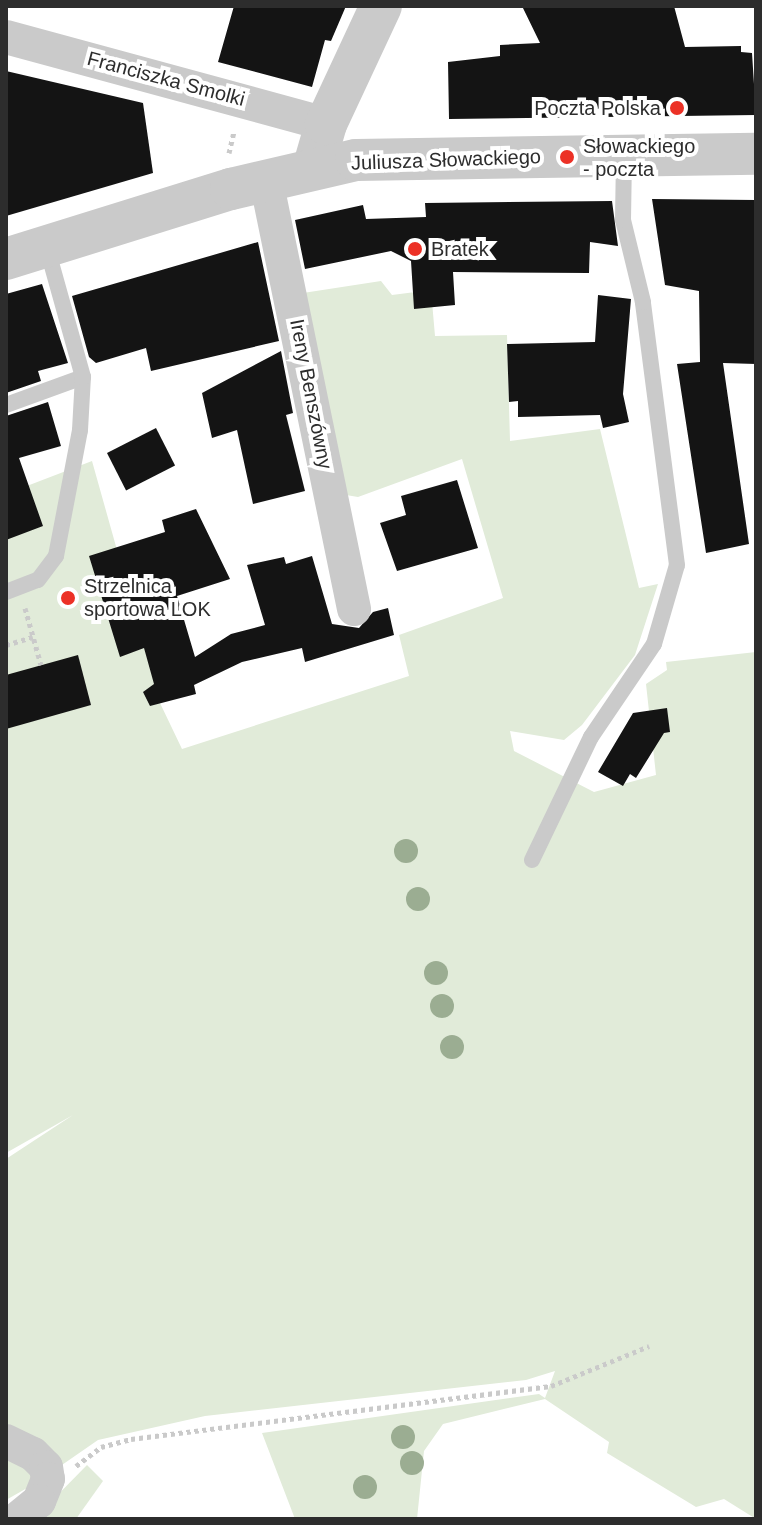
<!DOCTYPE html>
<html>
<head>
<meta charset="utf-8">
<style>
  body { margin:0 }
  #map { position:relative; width:762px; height:1525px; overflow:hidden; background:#fff; font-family:Arial,sans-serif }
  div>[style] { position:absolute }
  .green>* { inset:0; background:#e1ebd9 }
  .building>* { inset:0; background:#141414; transform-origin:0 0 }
  .path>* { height:5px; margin-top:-2.5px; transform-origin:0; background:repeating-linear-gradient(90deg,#cacaca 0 4px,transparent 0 8px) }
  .service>* { height:16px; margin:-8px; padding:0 8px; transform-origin:8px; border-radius:8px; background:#cacaca }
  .minor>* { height:34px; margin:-17px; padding:0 17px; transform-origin:17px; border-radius:17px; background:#cacaca }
  .tertiary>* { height:42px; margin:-21px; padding:0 21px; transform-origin:21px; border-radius:21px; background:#cacaca }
  .trees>* { width:24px; height:24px; margin:-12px; border-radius:50%; background:#9bad92 }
  .dots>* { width:22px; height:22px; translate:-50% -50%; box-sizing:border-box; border:4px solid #fff; border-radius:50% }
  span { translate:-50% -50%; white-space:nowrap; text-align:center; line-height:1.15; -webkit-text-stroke:8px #fff; paint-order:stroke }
  .street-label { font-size:20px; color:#2d2d2d }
  .poi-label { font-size:20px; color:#2d2d2d }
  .right { translate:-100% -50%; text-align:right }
  .left { translate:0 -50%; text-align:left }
  .frame { position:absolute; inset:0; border:8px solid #2d2d2d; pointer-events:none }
</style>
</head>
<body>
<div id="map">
  <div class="green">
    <i style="clip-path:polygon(381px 281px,392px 295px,431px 290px,435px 336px,507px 335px,510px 441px,600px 429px,639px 588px,658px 584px,635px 655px,582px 725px,564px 740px,510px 731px,514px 751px,594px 792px,656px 775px,646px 684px,667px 670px,666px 662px,756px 652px,756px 1519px,724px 1499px,696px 1507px,607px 1453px,609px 1442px,545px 1399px,443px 1424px,424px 1451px,417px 1519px,295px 1519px,262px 1433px,539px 1394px,545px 1398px,555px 1371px,526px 1380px,205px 1416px,98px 1440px,59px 1467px,6px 1432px,6px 1159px,73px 1115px,6px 1153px,6px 494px,92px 461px,160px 703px,182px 749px,409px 676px,399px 635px,503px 598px,462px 459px,358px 497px,346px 495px,303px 293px)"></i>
    <i style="clip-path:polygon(6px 1452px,15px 1453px,36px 1483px,6px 1500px)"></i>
    <i style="clip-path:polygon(87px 1465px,103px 1481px,76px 1519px,34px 1519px)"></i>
  </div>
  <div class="building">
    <i style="clip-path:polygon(234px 6px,346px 6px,331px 41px,325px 40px,312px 87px,218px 62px)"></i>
    <i style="clip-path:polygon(522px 6px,674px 6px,685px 47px,741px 46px,741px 52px,752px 53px,756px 115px,449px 119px,448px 62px,500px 56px,500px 45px,540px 43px)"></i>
    <i style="clip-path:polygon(6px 71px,143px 103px,153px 173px,6px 216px)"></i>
    <i style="clip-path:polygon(652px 199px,756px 200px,756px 364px,723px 363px,749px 544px,706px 553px,677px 364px,700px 362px,699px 291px,665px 285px)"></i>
    <i style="clip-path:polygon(612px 201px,618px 246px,590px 242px,589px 273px,453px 272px,455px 305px,414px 309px,411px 261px,391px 251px,305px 269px,295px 220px,363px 205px,366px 219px,426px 217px,425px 203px)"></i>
    <i style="clip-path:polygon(258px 242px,279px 341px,151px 371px,146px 348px,96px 363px,89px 357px,72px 296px)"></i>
    <i style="clip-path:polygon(42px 284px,68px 363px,38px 371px,41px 381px,6px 393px,6px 294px)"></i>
    <i style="clip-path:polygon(598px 295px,631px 299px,623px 394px,629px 422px,603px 428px,600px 415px,518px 417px,518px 401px,509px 402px,507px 344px,595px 342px)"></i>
    <i style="clip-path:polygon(281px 351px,293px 413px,286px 415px,305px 491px,253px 504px,237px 430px,212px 438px,202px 393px)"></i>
    <i style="clip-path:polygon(48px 402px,61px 446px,19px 458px,43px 526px,6px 540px,6px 416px)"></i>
    <i style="left:156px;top:428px;width:42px;height:55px;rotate:63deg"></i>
    <i style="clip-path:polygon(457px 480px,478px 548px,397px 571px,380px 523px,406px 515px,401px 496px)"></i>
    <i style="clip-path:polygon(196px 509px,230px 579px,177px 596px,195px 657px,231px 634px,265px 625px,247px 565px,284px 557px,286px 564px,312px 556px,332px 624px,359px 628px,373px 612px,388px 608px,394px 635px,305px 662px,302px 648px,242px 662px,194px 685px,196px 694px,150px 706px,143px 692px,154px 684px,144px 648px,120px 657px,89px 556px,165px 532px,162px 520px)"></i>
    <i style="clip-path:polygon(78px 655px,91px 705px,6px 729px,6px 675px)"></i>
    <i style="clip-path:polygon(667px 708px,670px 732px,664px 733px,636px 778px,630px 774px,623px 786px,598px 772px,633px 713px)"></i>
  </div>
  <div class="path">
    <i style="left:229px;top:153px;width:22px;rotate:-77deg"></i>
    <i style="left:25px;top:608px;width:59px;rotate:74.3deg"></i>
    <i style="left:6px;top:645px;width:28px;rotate:-17deg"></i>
    <i style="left:76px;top:1466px;width:31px;rotate:-37deg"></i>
    <i style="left:101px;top:1447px;width:31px;rotate:-15deg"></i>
    <i style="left:131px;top:1439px;width:423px;rotate:-7.2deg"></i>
    <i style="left:551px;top:1386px;width:106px;rotate:-22.2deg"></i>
  </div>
  <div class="service">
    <i style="left:6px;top:405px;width:82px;rotate:-20deg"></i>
    <i style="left:6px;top:592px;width:34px;rotate:-21deg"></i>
    <i style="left:38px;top:580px;width:30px;rotate:-53deg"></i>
    <i style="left:56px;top:556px;width:128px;rotate:-79.2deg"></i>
    <i style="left:80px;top:430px;width:53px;rotate:-86.8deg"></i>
    <i style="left:83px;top:377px;width:134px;rotate:-105.6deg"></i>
    <i style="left:532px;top:860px;width:136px;rotate:-64.4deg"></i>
    <i style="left:591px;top:737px;width:112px;rotate:-55.9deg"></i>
    <i style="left:654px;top:644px;width:82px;rotate:-73.8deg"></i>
    <i style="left:677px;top:565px;width:265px;rotate:-97.4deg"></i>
    <i style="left:643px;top:302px;width:84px;rotate:-103.7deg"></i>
    <i style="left:623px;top:220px;width:63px;rotate:-89.1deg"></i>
  </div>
  <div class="minor">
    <i style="left:6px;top:37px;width:332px;rotate:15.2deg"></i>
    <i style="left:266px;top:180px;width:438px;rotate:78.4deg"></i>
    <i style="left:6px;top:1441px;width:30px;rotate:26deg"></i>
    <i style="left:33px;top:1454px;width:18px;rotate:45deg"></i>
    <i style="left:46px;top:1467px;width:12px;rotate:81deg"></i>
    <i style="left:48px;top:1479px;width:24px;rotate:112deg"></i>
    <i style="left:39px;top:1501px;width:28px;rotate:141deg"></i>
  </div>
  <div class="tertiary">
    <i style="left:313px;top:169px;width:47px;rotate:-73.9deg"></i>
    <i style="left:326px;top:124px;width:130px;rotate:-65deg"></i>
    <i style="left:6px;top:259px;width:236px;rotate:-17.3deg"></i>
    <i style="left:231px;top:189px;width:128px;rotate:-13.1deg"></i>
    <i style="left:356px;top:160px;width:400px;rotate:-0.9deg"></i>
  </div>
  <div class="trees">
    <i style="left:406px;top:851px"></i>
    <i style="left:418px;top:899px"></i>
    <i style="left:436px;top:973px"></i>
    <i style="left:442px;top:1006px"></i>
    <i style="left:452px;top:1047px"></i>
    <i style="left:403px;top:1437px"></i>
    <i style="left:412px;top:1463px"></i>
    <i style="left:365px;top:1487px"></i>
  </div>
  <div class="dots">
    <i style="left:677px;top:108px;background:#ec3126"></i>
    <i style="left:567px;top:157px;background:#ec3126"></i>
    <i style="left:415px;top:249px;background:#ec3126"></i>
    <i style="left:68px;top:598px;background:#ec3126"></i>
  </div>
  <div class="street-label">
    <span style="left:166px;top:79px;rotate:15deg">Franciszka Smolki</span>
    <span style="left:446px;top:160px;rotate:-2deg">Juliusza Słowackiego</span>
    <span style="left:311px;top:394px;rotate:79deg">Ireny Benszówny</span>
  </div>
  <div class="poi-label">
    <span class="right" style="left:661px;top:108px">Poczta Polska</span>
    <span class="left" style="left:583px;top:158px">Słowackiego<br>- poczta</span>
    <span class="left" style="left:431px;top:249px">Bratek</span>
    <span class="left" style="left:84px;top:598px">Strzelnica<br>sportowa LOK</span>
  </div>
  <div class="frame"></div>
</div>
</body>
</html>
